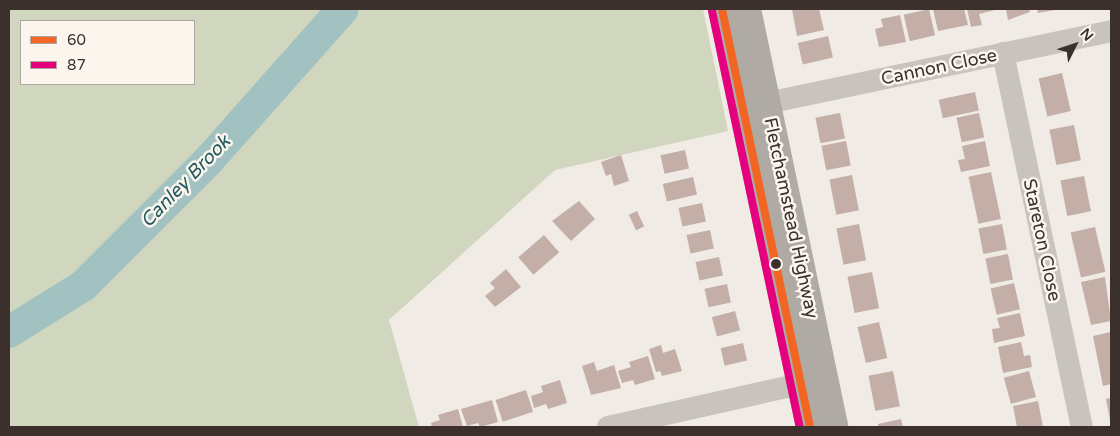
<!DOCTYPE html>
<html>
<head>
<meta charset="utf-8">
<style>
  body { margin:0 }
  #map { position:relative; width:1120px; height:436px; overflow:hidden; background:#f0ebe5; font-family:"Varela Round",sans-serif }
  div>[style] { position:absolute }
  .green>* { inset:0; background:#d1d6bf }
  .river>* { height:32px; margin:-16px; padding:0 16px; transform-origin:16px; border-radius:16px; background:#a1c2c1 }
  .building>* { inset:0; background:#c3afa7; transform-origin:0 0 }
  .minor>* { height:22px; margin:-11px; padding:0 11px; transform-origin:11px; border-radius:11px; background:#c9c3be }
  .highway>* { height:28px; margin:-14px; padding:0 14px; transform-origin:14px; border-radius:14px; background:#afaaa4 }
  .bus-1>* { height:8px; margin:-4px; padding:0 4px; transform-origin:4px; border-radius:4px; background:#f26522 }
  .bus-2>* { height:8px; margin:-4px; padding:0 4px; transform-origin:4px; border-radius:4px; background:#e5007d }
  .dots>* { width:14px; height:14px; translate:-50% -50%; box-sizing:border-box; border:2px solid #fbf5ee; border-radius:50% }
  span { translate:-50% -50%; white-space:nowrap; text-align:center; line-height:1.15; -webkit-text-stroke:5px #fbf5ee; paint-order:stroke }
  .street-label { font-size:18px; color:#3b302b }
  .water-label { font-size:19px; color:#1f5a5e; font-style:italic }
  .frame { position:absolute; inset:0; border:10px solid #3b302b; pointer-events:none }
  .legend { position:absolute; left:20px; top:20px; width:175px; height:65px; box-sizing:border-box; background:#fbf5ee; border:1px solid #aea6a0; margin:0; padding:6px 9px; list-style:none; font-size:15px; color:#3b302b }
  .legend li { display:flex; align-items:center; gap:10px; height:25px }
  .legend b { width:25px; border:1px solid #aea6a0 }
  .north { position:absolute; left:1050px; top:20px; width:50px; height:50px; -webkit-text-stroke:4px #fbf5ee; paint-order:stroke; rotate:49deg; font-size:14px; font-weight:700; line-height:20px; text-align:center; color:#3b302b }
  .north::after { content:''; display:block; margin:auto; width:18px; height:22px; background:#3b302b; clip-path:polygon(50% 0,100% 100%,50% 72%,0 100%) }
</style>
</head>
<body>
<div id="map">
  <div class="green">
    <i style="clip-path:polygon(evenodd,9px 9px,703px 9px,728px 131px,555px 170px,389px 320px,419px 427px,9px 427px,9px 9px,21px 21px,194px 21px,194px 84px,21px 84px,21px 21px)"></i>
  </div>
  <div class="river">
    <i style="left:9px;top:332px;width:87px;rotate:-31.9deg"></i>
    <i style="left:83px;top:286px;width:177px;rotate:-45deg"></i>
    <i style="left:208px;top:161px;width:203px;rotate:-48.4deg"></i>
  </div>
  <div class="building">
    <i style="clip-path:polygon(792px 9px,819px 9px,824px 30px,797px 36px)"></i>
    <i style="left:929px;top:9px;width:27px;height:26px;rotate:77deg"></i>
    <i style="clip-path:polygon(933px 9px,964px 9px,968px 25px,938px 31px)"></i>
    <i style="clip-path:polygon(967px 9px,995px 9px,995px 10px,979px 14px,982px 25px,971px 27px)"></i>
    <i style="clip-path:polygon(1006px 9px,1029px 9px,1030px 12px,1008px 20px)"></i>
    <i style="clip-path:polygon(1037px 9px,1055px 9px,1055px 10px,1038px 13px)"></i>
    <i style="clip-path:polygon(900px 15px,906px 42px,879px 47px,875px 29px,883px 27px,881px 19px)"></i>
    <i style="left:828px;top:36px;width:22px;height:31px;rotate:77deg"></i>
    <i style="left:1062px;top:73px;width:39px;height:24px;rotate:77deg"></i>
    <i style="left:975px;top:92px;width:19px;height:37px;rotate:78deg"></i>
    <i style="left:840px;top:113px;width:26px;height:25px;rotate:79deg"></i>
    <i style="left:979px;top:113px;width:25px;height:23px;rotate:78deg"></i>
    <i style="left:1074px;top:125px;width:36px;height:25px;rotate:79deg"></i>
    <i style="left:846px;top:141px;width:25px;height:25px;rotate:79deg"></i>
    <i style="clip-path:polygon(985px 141px,990px 166px,961px 172px,958px 160px,965px 159px,962px 146px)"></i>
    <i style="left:685px;top:150px;width:19px;height:25px;rotate:78deg"></i>
    <i style="clip-path:polygon(621px 155px,629px 181px,614px 186px,611px 174px,606px 176px,601px 162px)"></i>
    <i style="left:991px;top:172px;width:48px;height:23px;rotate:78deg"></i>
    <i style="left:852px;top:175px;width:36px;height:23px;rotate:79deg"></i>
    <i style="left:1084px;top:176px;width:36px;height:24px;rotate:79deg"></i>
    <i style="left:693px;top:177px;width:18px;height:31px;rotate:77deg"></i>
    <i style="clip-path:polygon(579px 201px,595px 219px,571px 241px,552px 221px)"></i>
    <i style="left:702px;top:203px;width:19px;height:24px;rotate:78deg"></i>
    <i style="left:637px;top:211px;width:17px;height:9px;rotate:65deg"></i>
    <i style="left:859px;top:224px;width:37px;height:23px;rotate:79deg"></i>
    <i style="left:1002px;top:224px;width:26px;height:24px;rotate:79deg"></i>
    <i style="left:1095px;top:227px;width:46px;height:25px;rotate:77deg"></i>
    <i style="left:710px;top:230px;width:19px;height:24px;rotate:78deg"></i>
    <i style="left:544px;top:235px;width:23px;height:34px;rotate:49deg"></i>
    <i style="left:1008px;top:254px;width:26px;height:23px;rotate:79deg"></i>
    <i style="left:719px;top:257px;width:19px;height:24px;rotate:78deg"></i>
    <i style="clip-path:polygon(506px 269px,521px 287px,495px 307px,485px 296px,495px 288px,490px 283px)"></i>
    <i style="left:872px;top:272px;width:37px;height:25px;rotate:79deg"></i>
    <i style="clip-path:polygon(1105px 277px,1111px 321px,1091px 325px,1081px 282px)"></i>
    <i style="left:1014px;top:283px;width:27px;height:24px;rotate:77deg"></i>
    <i style="left:727px;top:284px;width:19px;height:23px;rotate:78deg"></i>
    <i style="left:735px;top:311px;width:20px;height:24px;rotate:75deg"></i>
    <i style="clip-path:polygon(1020px 313px,1025px 336px,994px 343px,992px 329px,1000px 328px,997px 318px)"></i>
    <i style="left:879px;top:322px;width:37px;height:22px;rotate:77deg"></i>
    <i style="clip-path:polygon(1111px 332px,1111px 384px,1103px 386px,1093px 336px)"></i>
    <i style="clip-path:polygon(1021px 342px,1024px 356px,1030px 355px,1032px 367px,1003px 373px,998px 347px)"></i>
    <i style="left:743px;top:343px;width:18px;height:23px;rotate:77deg"></i>
    <i style="clip-path:polygon(661px 345px,663px 353px,675px 349px,682px 371px,662px 376px,660px 371px,656px 372px,649px 349px)"></i>
    <i style="clip-path:polygon(648px 356px,655px 379px,635px 385px,633px 380px,622px 383px,618px 371px,631px 367px,629px 362px)"></i>
    <i style="clip-path:polygon(594px 362px,597px 371px,614px 365px,621px 388px,591px 395px,582px 366px)"></i>
    <i style="left:893px;top:371px;width:36px;height:25px;rotate:79deg"></i>
    <i style="left:1029px;top:371px;width:27px;height:26px;rotate:75deg"></i>
    <i style="clip-path:polygon(560px 380px,567px 403px,548px 409px,546px 404px,534px 408px,531px 396px,543px 392px,541px 386px)"></i>
    <i style="left:526px;top:390px;width:23px;height:32px;rotate:72deg"></i>
    <i style="clip-path:polygon(1111px 398px,1111px 420px,1110px 420px,1106px 399px)"></i>
    <i style="clip-path:polygon(492px 400px,498px 422px,480px 427px,478px 423px,467px 426px,461px 409px)"></i>
    <i style="clip-path:polygon(1038px 401px,1043px 427px,1017px 427px,1013px 406px)"></i>
    <i style="clip-path:polygon(458px 409px,463px 427px,432px 427px,431px 423px,440px 420px,438px 415px)"></i>
    <i style="clip-path:polygon(901px 419px,903px 427px,878px 427px,878px 424px)"></i>
  </div>
  <div class="minor">
    <i style="left:1003px;top:53px;width:382px;rotate:78.1deg"></i>
    <i style="left:767px;top:103px;width:351px;rotate:-11.8deg"></i>
    <i style="left:608px;top:427px;width:198px;rotate:-12.6deg"></i>
  </div>
  <div class="highway">
    <i style="left:722px;top:9px;width:427px;rotate:78.1deg"></i>
    <i style="left:747px;top:9px;width:427px;rotate:78.2deg"></i>
  </div>
  <div class="bus-1">
    <i style="left:722px;top:9px;width:427px;rotate:78.1deg"></i>
  </div>
  <div class="bus-2">
    <i style="left:712px;top:11px;width:425px;rotate:78.1deg"></i>
  </div>
  <div class="dots">
    <i style="left:776px;top:264px;background:#3b302b"></i>
  </div>
  <div class="street-label">
    <span style="left:939px;top:67px;rotate:-12deg">Cannon Close</span>
    <span style="left:791px;top:218px;rotate:78deg">Fletchamstead Highway</span>
    <span style="left:1042px;top:240px;rotate:78deg">Stareton Close</span>
  </div>
  <div class="water-label">
    <span style="left:186px;top:182px;rotate:-46deg">Canley Brook</span>
  </div>
  <div class="frame"></div>
  <ul class="legend">
  <li><b style="height:6px;background:#f26522"></b>60</li>
  <li><b style="height:6px;background:#e5007d"></b>87</li>
  </ul>
  <div class="north">N</div>
</div>
</body>
</html>
